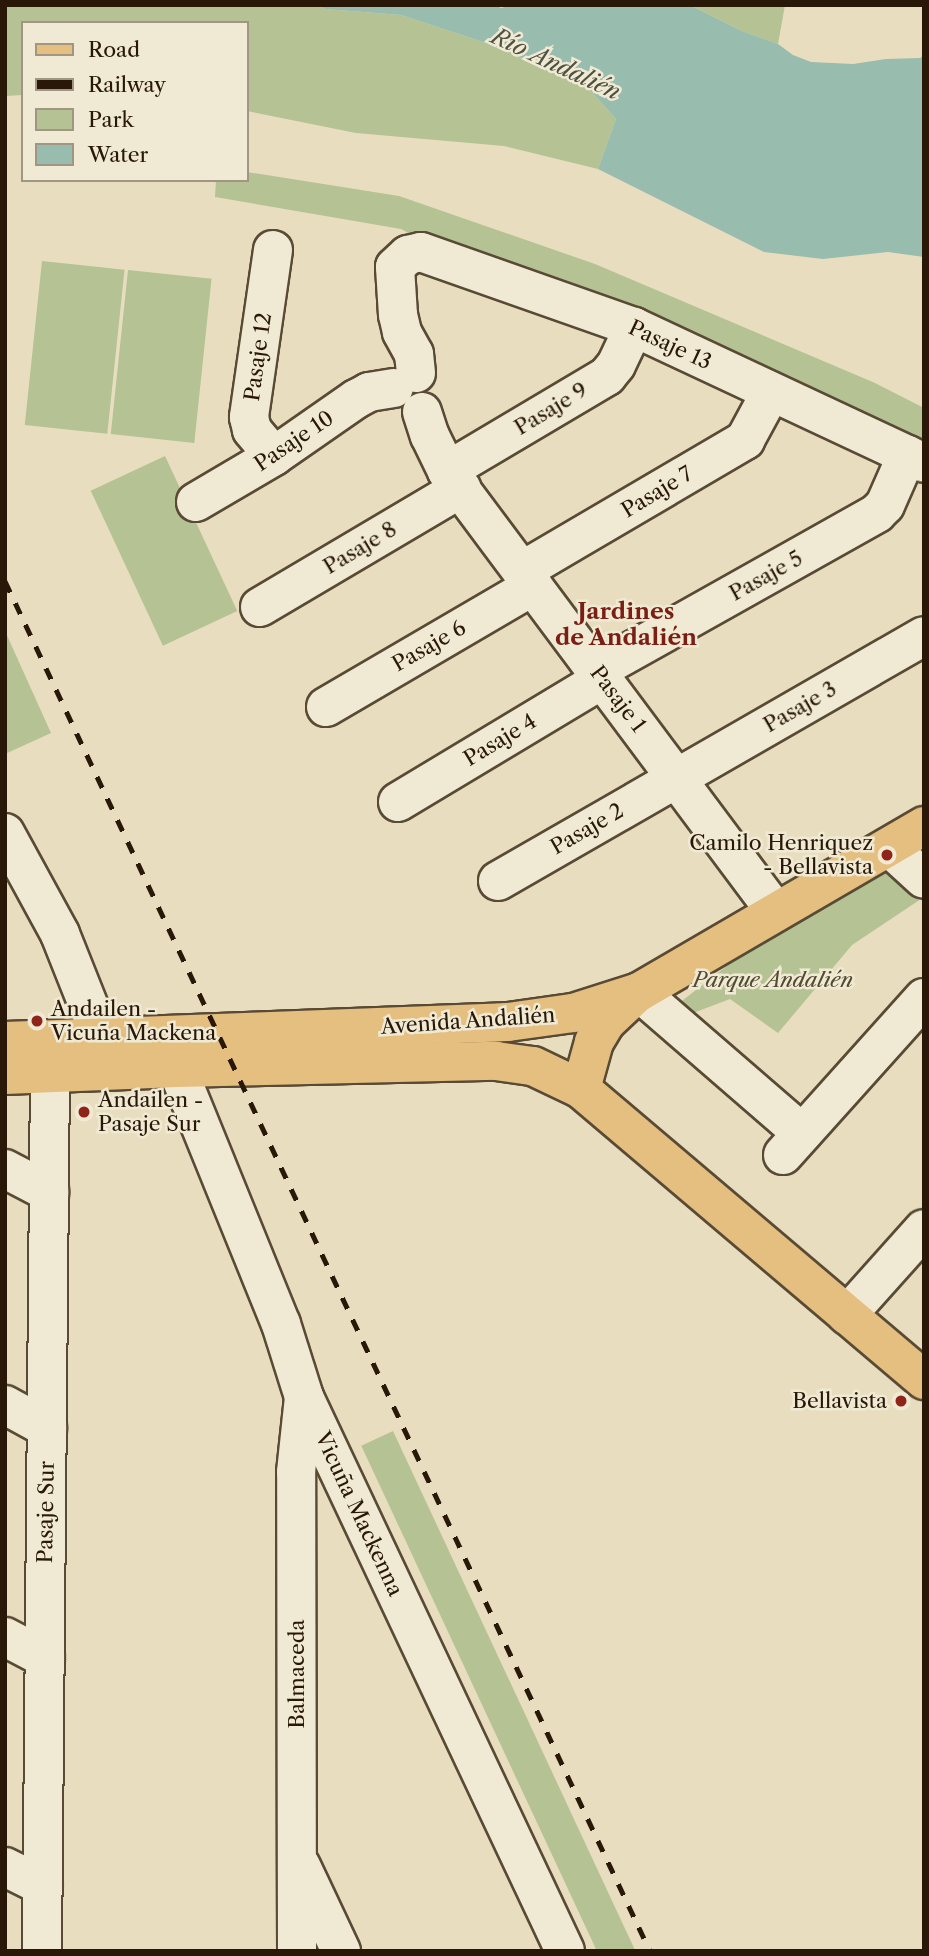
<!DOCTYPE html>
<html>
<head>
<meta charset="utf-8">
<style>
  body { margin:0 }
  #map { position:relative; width:929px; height:1956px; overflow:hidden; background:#e8debf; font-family:"Libre Caslon Text",serif }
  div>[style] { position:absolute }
  .green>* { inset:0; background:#b4c294; transform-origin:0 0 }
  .water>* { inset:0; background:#98bcae }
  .roads { filter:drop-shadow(2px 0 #594a35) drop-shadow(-2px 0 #594a35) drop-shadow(0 2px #594a35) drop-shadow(0 -2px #594a35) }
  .minor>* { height:38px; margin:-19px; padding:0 19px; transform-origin:19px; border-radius:19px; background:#f0ead5 }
  .major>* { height:38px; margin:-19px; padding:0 19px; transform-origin:19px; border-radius:19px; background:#e4bf80 }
  .rail>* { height:5px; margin-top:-2.5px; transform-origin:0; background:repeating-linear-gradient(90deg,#291807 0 12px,transparent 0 24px) }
  .dots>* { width:19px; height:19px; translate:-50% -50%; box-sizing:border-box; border:4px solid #f0ead5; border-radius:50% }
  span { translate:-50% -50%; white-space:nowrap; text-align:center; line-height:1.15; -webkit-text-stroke:5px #f0ead5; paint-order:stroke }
  .street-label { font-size:21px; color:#291807 }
  .poi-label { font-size:21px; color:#291807 }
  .right { translate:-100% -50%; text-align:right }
  .left { translate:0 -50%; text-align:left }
  .park-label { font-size:21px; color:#534b31; font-style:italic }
  .water-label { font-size:23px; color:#505141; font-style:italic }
  .neighbourhood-label { font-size:23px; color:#7a1f14; font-weight:700 }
  .frame { position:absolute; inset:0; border:7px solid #291807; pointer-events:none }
  .legend { position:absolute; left:21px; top:21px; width:228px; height:161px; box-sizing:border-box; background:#f0ead5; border:2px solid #a09683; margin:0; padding:9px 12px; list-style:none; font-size:21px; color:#291807 }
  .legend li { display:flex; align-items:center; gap:14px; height:35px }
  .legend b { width:35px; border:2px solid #a09683 }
</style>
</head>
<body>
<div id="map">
  <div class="green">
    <i style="clip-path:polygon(5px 5px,317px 5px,325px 9px,401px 15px,480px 41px,583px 82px,616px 119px,598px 169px,504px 146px,356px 133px,247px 111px,247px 23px,23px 23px,23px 95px,5px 96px)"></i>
    <i style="clip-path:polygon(690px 5px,785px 5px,778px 44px,742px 31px)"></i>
    <i style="clip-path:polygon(247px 172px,399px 196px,595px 264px,875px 383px,924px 408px,924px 449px,487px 275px,401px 229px,215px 197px,216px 180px,247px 180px)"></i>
    <i style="left:42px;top:261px;width:83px;height:165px;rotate:6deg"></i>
    <i style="left:128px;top:270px;width:84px;height:165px;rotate:6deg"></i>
    <i style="left:165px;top:456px;width:171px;height:82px;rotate:65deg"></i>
    <i style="clip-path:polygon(5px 631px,51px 733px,5px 754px)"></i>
    <i style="clip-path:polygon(924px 852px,924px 897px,852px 945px,778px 1033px,730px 999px,688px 1015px,678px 1004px,746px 951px)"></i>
    <i style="left:393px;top:1431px;width:572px;height:35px;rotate:65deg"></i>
  </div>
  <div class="water">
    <i style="clip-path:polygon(318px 5px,495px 5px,501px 8px,512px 5px,690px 5px,742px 31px,778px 44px,793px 55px,811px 62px,853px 64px,886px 59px,920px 58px,924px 55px,924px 257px,888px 252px,823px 259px,764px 252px,598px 169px,616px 119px,583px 82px,480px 41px,401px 15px,325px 9px)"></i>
  </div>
  <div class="roads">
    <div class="minor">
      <i style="left:273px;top:250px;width:169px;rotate:98.2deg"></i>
      <i style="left:249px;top:417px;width:13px;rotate:77deg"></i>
      <i style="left:252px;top:430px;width:34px;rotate:50deg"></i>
      <i style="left:416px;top:373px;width:19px;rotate:-96deg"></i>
      <i style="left:414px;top:354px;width:25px;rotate:-119deg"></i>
      <i style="left:402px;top:332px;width:17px;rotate:-103deg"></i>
      <i style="left:398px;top:315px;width:48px;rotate:-93.6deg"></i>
      <i style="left:395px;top:267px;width:18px;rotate:-43deg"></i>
      <i style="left:408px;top:255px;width:13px;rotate:-13deg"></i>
      <i style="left:421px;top:252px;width:226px;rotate:19.4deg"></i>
      <i style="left:634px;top:327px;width:320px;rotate:25.1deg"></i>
      <i style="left:422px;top:412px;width:25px;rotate:72deg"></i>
      <i style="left:430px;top:436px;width:39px;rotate:64deg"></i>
      <i style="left:447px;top:471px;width:550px;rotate:53.28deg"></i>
      <i style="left:447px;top:471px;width:186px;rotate:-30.7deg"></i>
      <i style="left:607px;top:376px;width:14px;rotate:-51deg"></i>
      <i style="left:616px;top:365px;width:42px;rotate:-64.7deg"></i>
      <i style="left:196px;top:502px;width:91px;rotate:-30.5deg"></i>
      <i style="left:274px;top:456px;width:100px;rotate:-34.8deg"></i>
      <i style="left:356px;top:399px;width:15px;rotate:-28deg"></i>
      <i style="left:369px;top:392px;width:25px;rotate:-9deg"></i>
      <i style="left:522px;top:571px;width:259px;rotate:-30.4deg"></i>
      <i style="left:745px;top:440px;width:55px;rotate:-61.6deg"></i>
      <i style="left:260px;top:607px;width:234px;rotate:-30.6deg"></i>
      <i style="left:596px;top:671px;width:322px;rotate:-29.3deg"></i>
      <i style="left:877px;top:513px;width:11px;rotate:-45deg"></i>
      <i style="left:885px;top:505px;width:55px;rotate:-66.3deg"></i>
      <i style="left:326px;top:707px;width:240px;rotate:-30.3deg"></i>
      <i style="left:398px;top:802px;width:239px;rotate:-31deg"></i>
      <i style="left:5px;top:833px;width:115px;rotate:61.4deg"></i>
      <i style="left:60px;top:934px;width:111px;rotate:68.3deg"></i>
      <i style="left:889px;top:847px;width:47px;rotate:42.4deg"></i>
      <i style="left:498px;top:881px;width:491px;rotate:-29.9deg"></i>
      <i style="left:639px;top:992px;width:216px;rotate:40.9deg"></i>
      <i style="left:177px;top:1068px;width:276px;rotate:67.9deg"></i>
      <i style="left:281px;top:1324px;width:77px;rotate:72.5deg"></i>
      <i style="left:304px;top:1397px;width:612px;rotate:64.77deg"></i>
      <i style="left:783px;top:1155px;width:211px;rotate:-48.1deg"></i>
      <i style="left:5px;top:1169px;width:50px;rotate:27.6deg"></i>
      <i style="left:847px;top:1315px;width:115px;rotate:-48.2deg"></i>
      <i style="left:5px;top:1405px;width:48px;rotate:28.7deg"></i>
      <i style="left:5px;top:1637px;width:45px;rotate:27.7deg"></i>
      <i style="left:301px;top:1866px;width:94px;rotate:64.8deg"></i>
      <i style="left:5px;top:1867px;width:42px;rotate:26.6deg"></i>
      <i style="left:42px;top:1951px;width:877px;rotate:-89.48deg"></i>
      <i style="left:297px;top:1951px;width:479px;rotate:-90.1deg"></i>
      <i style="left:296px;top:1472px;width:75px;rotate:-83.9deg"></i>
    </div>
    <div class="major">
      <i style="left:5px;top:1041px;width:503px;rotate:-2.16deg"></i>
      <i style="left:508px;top:1022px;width:66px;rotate:-7.9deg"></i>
      <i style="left:573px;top:1013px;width:69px;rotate:-17.7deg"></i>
      <i style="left:639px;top:992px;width:330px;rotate:-30.2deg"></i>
      <i style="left:5px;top:1075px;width:172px;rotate:-2.3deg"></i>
      <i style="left:177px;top:1068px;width:319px;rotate:-1.3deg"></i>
      <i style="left:496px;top:1061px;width:37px;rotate:8deg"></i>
      <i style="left:533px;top:1066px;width:53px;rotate:25.6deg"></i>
      <i style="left:581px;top:1089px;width:450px;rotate:40.3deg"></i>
      <i style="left:581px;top:1089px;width:49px;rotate:-74.5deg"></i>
      <i style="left:594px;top:1042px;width:23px;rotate:-59deg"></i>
      <i style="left:606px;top:1022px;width:40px;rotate:-43deg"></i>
    </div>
  </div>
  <div class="rail">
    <i style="left:5px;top:581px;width:1514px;rotate:64.79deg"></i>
  </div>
  <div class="dots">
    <i style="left:887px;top:855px;background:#8f2418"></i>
    <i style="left:37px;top:1021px;background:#8f2418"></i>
    <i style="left:84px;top:1112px;background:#8f2418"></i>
    <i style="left:901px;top:1401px;background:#8f2418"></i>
  </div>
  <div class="street-label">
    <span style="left:670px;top:345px;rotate:25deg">Pasaje 13</span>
    <span style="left:258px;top:357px;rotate:-82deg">Pasaje 12</span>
    <span style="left:551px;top:409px;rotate:-31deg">Pasaje 9</span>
    <span style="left:294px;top:441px;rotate:-34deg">Pasaje 10</span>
    <span style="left:657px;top:492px;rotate:-31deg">Pasaje 7</span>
    <span style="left:360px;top:548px;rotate:-31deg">Pasaje 8</span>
    <span style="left:766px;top:576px;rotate:-29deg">Pasaje 5</span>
    <span style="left:429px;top:646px;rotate:-30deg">Pasaje 6</span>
    <span style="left:618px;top:699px;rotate:53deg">Pasaje 1</span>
    <span style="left:800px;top:707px;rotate:-30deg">Pasaje 3</span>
    <span style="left:500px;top:740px;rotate:-31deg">Pasaje 4</span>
    <span style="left:587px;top:829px;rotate:-30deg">Pasaje 2</span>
    <span style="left:468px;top:1021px;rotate:-4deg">Avenida Andalién</span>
    <span style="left:46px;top:1512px;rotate:-89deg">Pasaje Sur</span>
    <span style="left:359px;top:1514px;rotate:65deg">Vicuña Mackenna</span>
    <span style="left:297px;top:1674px;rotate:-90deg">Balmaceda</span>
  </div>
  <div class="poi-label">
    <span class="right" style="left:873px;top:855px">Camilo Henriquez<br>- Bellavista</span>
    <span class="left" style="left:51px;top:1021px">Andailen -<br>Vicuña Mackena</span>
    <span class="left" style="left:98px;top:1112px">Andailen -<br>Pasaje Sur</span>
    <span class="right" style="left:887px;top:1401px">Bellavista</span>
  </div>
  <div class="park-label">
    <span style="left:773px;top:980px">Parque Andalién</span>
  </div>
  <div class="water-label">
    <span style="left:556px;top:64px;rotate:25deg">Río Andalién</span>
  </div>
  <div class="neighbourhood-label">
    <span style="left:626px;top:624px">Jardines<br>de Andalién</span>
  </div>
  <div class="frame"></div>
  <ul class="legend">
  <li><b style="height:9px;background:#e4bf80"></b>Road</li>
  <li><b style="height:9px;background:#291807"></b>Railway</li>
  <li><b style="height:19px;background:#b4c294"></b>Park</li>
  <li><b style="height:19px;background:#98bcae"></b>Water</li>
  </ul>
</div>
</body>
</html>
